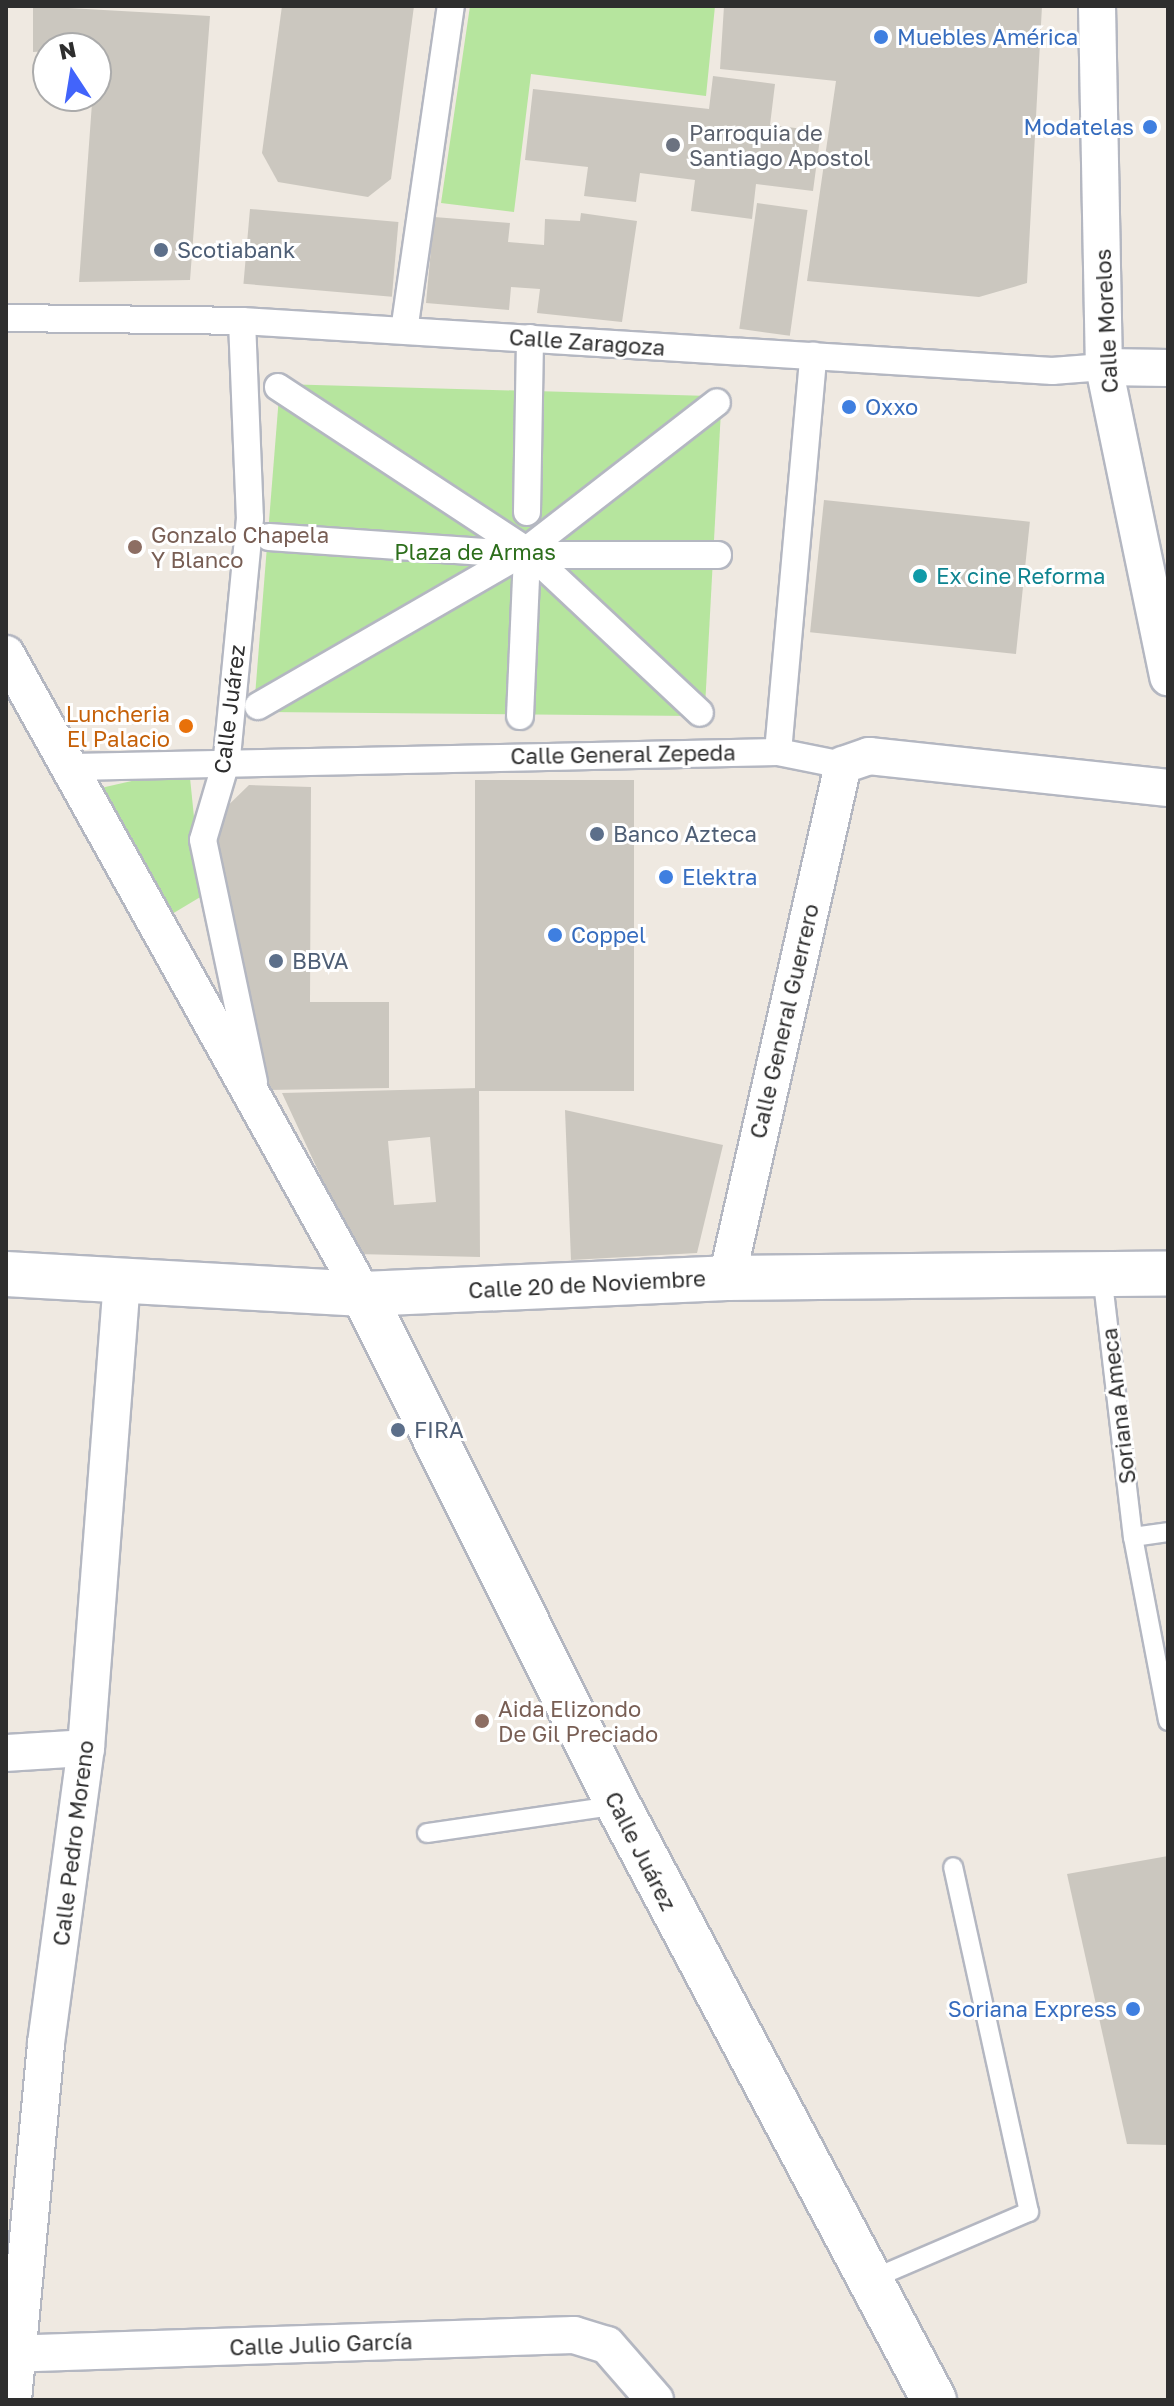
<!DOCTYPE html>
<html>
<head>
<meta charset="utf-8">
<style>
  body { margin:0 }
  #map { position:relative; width:1174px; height:2406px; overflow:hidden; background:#efe9e1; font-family:"Golos Text",sans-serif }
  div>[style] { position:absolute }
  .green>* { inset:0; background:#b6e59e }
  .building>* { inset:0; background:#cbc7bf; transform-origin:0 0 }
  .roads { filter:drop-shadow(2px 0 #b4b7c1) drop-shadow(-2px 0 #b4b7c1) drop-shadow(0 2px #b4b7c1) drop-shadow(0 -2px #b4b7c1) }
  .service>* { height:18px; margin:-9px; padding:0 9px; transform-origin:9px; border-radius:9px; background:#fff }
  .pedestrian>* { height:26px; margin:-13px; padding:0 13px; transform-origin:13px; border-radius:13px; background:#fff }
  .minor>* { height:36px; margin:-18px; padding:0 18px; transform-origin:18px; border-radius:18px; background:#fff }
  .tertiary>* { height:44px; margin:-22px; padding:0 22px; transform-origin:22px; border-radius:22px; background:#fff }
  .dots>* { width:22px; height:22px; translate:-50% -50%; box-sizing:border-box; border:4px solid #fff; border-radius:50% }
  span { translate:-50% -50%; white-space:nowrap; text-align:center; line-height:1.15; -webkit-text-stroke:6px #fff; paint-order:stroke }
  .shop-label { font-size:22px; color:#366cbe }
  .left { translate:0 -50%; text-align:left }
  .right { translate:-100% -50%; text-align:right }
  .worship-label { font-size:22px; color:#5b616d }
  .service-label { font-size:22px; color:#4e5e75 }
  .street-label { font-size:22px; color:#2e2e2e }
  .education-label { font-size:22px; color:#785e54 }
  .park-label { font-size:22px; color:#2c6e1b }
  .culture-label { font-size:22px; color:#0d838f }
  .food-label { font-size:22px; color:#c56008 }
  .frame { position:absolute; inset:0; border:8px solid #2e2e2e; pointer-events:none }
  .north { position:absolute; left:32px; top:32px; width:80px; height:80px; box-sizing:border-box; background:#fff; border:2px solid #ababab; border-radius:50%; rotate:348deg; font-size:22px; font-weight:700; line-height:32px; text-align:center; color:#2e2e2e }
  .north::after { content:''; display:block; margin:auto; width:28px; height:36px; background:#4264fb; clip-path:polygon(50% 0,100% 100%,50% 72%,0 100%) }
</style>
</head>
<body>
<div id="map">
  <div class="green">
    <i style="clip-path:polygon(470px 6px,715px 6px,706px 96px,531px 74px,514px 212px,441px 203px)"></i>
    <i style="clip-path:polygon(280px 384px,710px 396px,721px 410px,705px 707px,693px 716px,267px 712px,255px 696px)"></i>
    <i style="clip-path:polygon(189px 768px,202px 896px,172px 914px,92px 790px)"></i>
  </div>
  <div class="building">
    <i style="clip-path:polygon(33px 6px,210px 16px,190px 280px,79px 282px,96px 48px,33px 52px)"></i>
    <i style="clip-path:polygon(282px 6px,414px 6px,391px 179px,368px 197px,278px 182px,262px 153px)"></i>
    <i style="clip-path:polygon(724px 6px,1042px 6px,1027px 283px,979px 297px,807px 281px,836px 81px,720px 69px)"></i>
    <i style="clip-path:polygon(713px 76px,775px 84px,770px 125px,821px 131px,813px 191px,756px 184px,752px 219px,691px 211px,695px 180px,640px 173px,636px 202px,584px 196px,588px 167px,525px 160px,533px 89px,709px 109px)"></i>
    <i style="left:757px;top:203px;width:51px;height:127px;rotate:8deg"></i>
    <i style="left:250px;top:209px;width:149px;height:75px;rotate:5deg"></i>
    <i style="clip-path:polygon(581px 213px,637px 221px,622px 322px,537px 313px,540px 289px,511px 287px,509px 310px,426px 303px,434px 217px,510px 223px,508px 242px,544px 245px,545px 219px,580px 221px)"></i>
    <i style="left:824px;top:500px;width:207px;height:133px;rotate:6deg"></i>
    <i style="left:634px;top:780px;width:311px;height:159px;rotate:90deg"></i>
    <i style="clip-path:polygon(249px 785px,311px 787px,310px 1002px,389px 1002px,389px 1088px,268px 1090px,210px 823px)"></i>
    <i style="clip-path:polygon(evenodd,479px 1088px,480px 1257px,357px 1254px,282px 1093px,479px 1088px,430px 1137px,436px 1202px,394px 1205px,388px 1141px,430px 1137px)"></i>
    <i style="clip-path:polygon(565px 1110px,723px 1145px,697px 1253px,571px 1260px)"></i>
    <i style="clip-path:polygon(1168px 1856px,1168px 2145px,1127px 2144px,1067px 1874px)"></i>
  </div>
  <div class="roads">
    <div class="service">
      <i style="left:1102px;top:1274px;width:265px;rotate:83.3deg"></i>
      <i style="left:1133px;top:1537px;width:187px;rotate:79.2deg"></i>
      <i style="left:1133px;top:1537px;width:35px;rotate:-8deg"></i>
      <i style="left:427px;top:1833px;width:193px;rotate:-8.3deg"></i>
      <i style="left:870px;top:2280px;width:173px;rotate:-23.2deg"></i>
      <i style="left:1029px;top:2212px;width:353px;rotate:-102.4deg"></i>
    </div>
    <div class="pedestrian">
      <i style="left:6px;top:318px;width:236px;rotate:0.7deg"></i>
      <i style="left:242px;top:321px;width:812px;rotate:3.53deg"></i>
      <i style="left:1052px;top:371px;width:52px;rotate:-4.4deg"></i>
      <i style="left:242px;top:321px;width:197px;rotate:87.7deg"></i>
      <i style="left:250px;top:518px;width:242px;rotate:95.5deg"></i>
      <i style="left:227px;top:759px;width:84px;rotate:106.5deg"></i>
      <i style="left:203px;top:840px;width:247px;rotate:78.1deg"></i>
      <i style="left:410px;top:331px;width:9px;rotate:-126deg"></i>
      <i style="left:405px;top:324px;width:321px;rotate:-81.8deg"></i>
      <i style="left:278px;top:387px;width:297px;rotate:33.3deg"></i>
      <i style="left:526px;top:550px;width:238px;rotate:43.1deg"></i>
      <i style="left:527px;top:512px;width:174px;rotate:-89deg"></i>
      <i style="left:269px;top:537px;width:259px;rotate:4deg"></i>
      <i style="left:527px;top:555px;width:191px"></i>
      <i style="left:258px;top:706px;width:302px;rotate:-30deg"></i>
      <i style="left:520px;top:555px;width:249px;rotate:-37.8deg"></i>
      <i style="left:520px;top:716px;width:161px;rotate:-87.5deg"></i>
      <i style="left:778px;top:752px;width:398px;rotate:-84.9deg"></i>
      <i style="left:73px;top:767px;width:705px;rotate:-1.22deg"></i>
      <i style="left:778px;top:752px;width:66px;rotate:11.3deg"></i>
    </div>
    <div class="minor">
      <i style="left:1097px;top:6px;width:361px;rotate:88.9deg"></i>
      <i style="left:1104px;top:367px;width:317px;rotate:78.3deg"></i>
      <i style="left:1104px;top:367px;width:64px;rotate:0.9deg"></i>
      <i style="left:6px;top:654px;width:733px;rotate:60.85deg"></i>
      <i style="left:727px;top:1278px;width:526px;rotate:-77.26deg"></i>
      <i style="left:843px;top:765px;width:28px;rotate:-19deg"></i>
      <i style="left:869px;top:756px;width:301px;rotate:6.1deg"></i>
      <i style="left:6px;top:1753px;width:80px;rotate:-3.6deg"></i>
      <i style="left:6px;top:2354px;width:568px;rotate:-1.92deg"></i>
      <i style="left:574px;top:2335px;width:34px;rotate:17deg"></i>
      <i style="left:607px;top:2345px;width:73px;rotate:48.9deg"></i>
      <i style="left:13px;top:2400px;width:359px;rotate:-84.7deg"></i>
      <i style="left:46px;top:2043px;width:298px;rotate:-82.3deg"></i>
      <i style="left:86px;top:1748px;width:465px;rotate:-85.6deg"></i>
    </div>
    <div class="tertiary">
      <i style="left:6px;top:1274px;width:358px;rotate:3.2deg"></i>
      <i style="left:363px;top:1294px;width:364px;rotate:-2.5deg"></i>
      <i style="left:727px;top:1278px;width:441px;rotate:-0.6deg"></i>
      <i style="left:363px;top:1294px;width:571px;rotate:63.48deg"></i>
      <i style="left:618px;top:1805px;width:674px;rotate:62.03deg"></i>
    </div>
  </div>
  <div class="dots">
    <i style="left:881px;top:37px;background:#3f7fe0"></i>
    <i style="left:1150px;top:127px;background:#3f7fe0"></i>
    <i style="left:673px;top:145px;background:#6b7280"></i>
    <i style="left:161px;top:250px;background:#5c6f8a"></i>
    <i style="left:849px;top:407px;background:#3f7fe0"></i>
    <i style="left:135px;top:547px;background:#8d6e63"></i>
    <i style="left:920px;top:576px;background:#0f9aa8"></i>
    <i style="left:186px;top:726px;background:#e8710a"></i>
    <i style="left:597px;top:834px;background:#5c6f8a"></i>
    <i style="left:666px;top:877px;background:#3f7fe0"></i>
    <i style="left:555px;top:935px;background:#3f7fe0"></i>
    <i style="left:276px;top:961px;background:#5c6f8a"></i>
    <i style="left:398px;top:1430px;background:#5c6f8a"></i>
    <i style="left:482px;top:1721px;background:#8d6e63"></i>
    <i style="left:1133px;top:2009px;background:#3f7fe0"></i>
  </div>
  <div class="shop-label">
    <span class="left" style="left:897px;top:37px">Muebles América</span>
    <span class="right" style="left:1134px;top:127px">Modatelas</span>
    <span class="left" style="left:865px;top:407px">Oxxo</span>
    <span class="left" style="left:682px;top:877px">Elektra</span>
    <span class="left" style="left:571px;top:935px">Coppel</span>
    <span class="right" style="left:1117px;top:2009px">Soriana Express</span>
  </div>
  <div class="worship-label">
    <span class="left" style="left:689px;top:145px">Parroquia de<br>Santiago Apostol</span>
  </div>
  <div class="service-label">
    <span class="left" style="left:177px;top:250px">Scotiabank</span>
    <span class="left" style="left:613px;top:834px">Banco Azteca</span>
    <span class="left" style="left:292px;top:961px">BBVA</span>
    <span class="left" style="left:414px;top:1430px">FIRA</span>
  </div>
  <div class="street-label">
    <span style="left:1106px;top:321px;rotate:-93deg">Calle Morelos</span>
    <span style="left:587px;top:342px;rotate:4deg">Calle Zaragoza</span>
    <span style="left:229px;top:709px;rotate:-83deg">Calle Juárez</span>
    <span style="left:623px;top:754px;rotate:-1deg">Calle General Zepeda</span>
    <span style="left:784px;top:1021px;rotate:-77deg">Calle General Guerrero</span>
    <span style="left:587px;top:1284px;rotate:-3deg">Calle 20 de Noviembre</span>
    <span style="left:1118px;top:1406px;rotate:-97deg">Soriana Ameca</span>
    <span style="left:73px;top:1843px;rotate:-83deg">Calle Pedro Moreno</span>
    <span style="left:641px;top:1851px;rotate:63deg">Calle Juárez</span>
    <span style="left:321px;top:2344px;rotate:-2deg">Calle Julio García</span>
  </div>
  <div class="education-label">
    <span class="left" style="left:151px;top:547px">Gonzalo Chapela<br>Y Blanco</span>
    <span class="left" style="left:498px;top:1721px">Aida Elizondo<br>De Gil Preciado</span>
  </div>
  <div class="park-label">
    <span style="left:475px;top:552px">Plaza de Armas</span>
  </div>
  <div class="culture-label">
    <span class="left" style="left:936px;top:576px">Ex cine Reforma</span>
  </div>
  <div class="food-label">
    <span class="right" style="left:170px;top:726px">Luncheria<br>El Palacio</span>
  </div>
  <div class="frame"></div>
  <div class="north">N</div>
</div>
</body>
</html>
